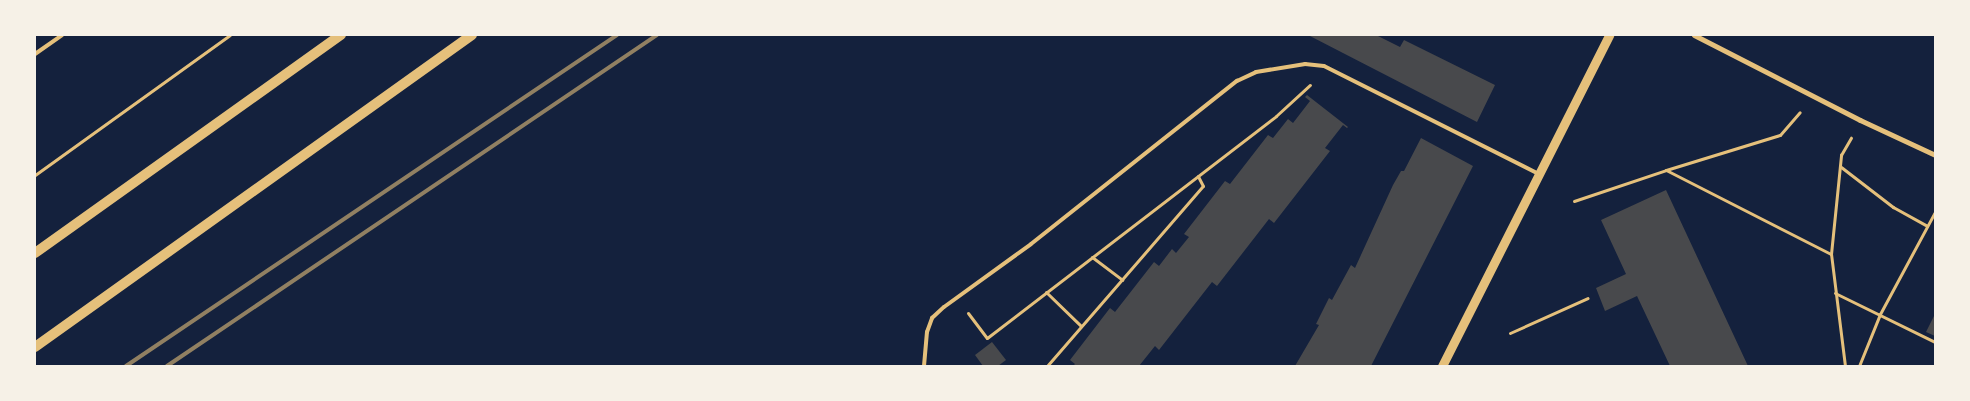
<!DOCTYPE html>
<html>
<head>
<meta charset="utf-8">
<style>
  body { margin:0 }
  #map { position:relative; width:1970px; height:401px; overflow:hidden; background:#14213d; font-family:Barlow,sans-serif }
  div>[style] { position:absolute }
  .building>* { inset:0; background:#48494c }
  .path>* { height:3px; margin:-1.5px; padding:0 1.5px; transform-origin:1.5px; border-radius:1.5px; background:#e5c07b }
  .service>* { height:4px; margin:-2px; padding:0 2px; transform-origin:2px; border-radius:2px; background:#e5c07b }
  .minor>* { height:5px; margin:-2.5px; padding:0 2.5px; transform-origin:2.5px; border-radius:2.5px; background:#e5c07b }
  .tertiary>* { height:9px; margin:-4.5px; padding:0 4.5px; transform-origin:4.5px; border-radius:4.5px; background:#e5c07b }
  .secondary>* { height:10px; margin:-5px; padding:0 5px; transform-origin:5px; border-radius:5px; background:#e5c07b }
  .rail>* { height:4px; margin:-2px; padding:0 2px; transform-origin:2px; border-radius:2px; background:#918062 }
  span { translate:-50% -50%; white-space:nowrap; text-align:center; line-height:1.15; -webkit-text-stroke:4px #f6f1e7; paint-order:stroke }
  .frame { position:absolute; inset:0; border:36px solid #f6f1e7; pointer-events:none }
</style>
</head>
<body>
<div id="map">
  <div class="building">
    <i style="clip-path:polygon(1308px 35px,1376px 35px,1400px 47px,1404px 40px,1495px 85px,1477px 122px)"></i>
    <i style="clip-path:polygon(1307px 95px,1348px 127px,1347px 128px,1343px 125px,1325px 148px,1330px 151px,1274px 223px,1269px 219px,1217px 286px,1212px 282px,1159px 350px,1155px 346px,1139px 366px,1073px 366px,1075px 364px,1070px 360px,1110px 308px,1115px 312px,1154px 262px,1159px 266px,1172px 249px,1176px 253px,1189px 237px,1184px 234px,1225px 181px,1230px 184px,1268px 135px,1273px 138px,1288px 119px,1293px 123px,1310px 101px,1305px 97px)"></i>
    <i style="clip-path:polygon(1421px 138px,1473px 166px,1371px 366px,1295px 366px,1319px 325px,1316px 324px,1329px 298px,1332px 300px,1351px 265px,1355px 268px,1393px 185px,1401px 171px,1404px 171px)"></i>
    <i style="clip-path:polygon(1666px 190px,1748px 366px,1670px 366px,1637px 296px,1605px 311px,1596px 288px,1626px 274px,1601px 220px)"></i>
    <i style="clip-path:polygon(1935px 314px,1935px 336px,1926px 332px)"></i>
    <i style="clip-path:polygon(992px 342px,1006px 360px,998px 366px,983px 366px,975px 355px)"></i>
  </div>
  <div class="path">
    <i style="left:1841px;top:167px;width:66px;rotate:37.6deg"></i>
    <i style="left:1893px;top:207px;width:39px;rotate:29deg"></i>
    <i style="left:1666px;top:170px;width:185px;rotate:27deg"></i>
    <i style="left:35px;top:175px;width:240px;rotate:-35.7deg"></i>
    <i style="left:1574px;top:201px;width:97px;rotate:-18.6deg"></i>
    <i style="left:1666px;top:170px;width:119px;rotate:-17.1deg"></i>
    <i style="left:1780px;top:135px;width:30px;rotate:-49deg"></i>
    <i style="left:1092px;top:257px;width:38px;rotate:37deg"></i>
    <i style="left:1046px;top:292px;width:49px;rotate:44.2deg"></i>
    <i style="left:1835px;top:293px;width:111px;rotate:26.1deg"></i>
    <i style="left:968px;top:313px;width:31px;rotate:53deg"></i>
    <i style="left:987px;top:338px;width:364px;rotate:-37.5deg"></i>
    <i style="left:1276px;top:116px;width:46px;rotate:-42.4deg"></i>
    <i style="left:1510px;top:333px;width:85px;rotate:-24.2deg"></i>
    <i style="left:1047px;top:366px;width:238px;rotate:-49.1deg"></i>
    <i style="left:1203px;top:186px;width:11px;rotate:-117deg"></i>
    <i style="left:1845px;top:366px;width:113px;rotate:-97.1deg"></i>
    <i style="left:1831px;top:254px;width:100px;rotate:-84.2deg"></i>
    <i style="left:1841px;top:155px;width:20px;rotate:-60deg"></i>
    <i style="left:1859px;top:366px;width:56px;rotate:-68deg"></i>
    <i style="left:1880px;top:314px;width:116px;rotate:-61.7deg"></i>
  </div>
  <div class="service">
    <i style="left:35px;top:54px;width:33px;rotate:-35deg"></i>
    <i style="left:924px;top:366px;width:34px;rotate:-85deg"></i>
    <i style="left:927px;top:332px;width:15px;rotate:-70deg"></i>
    <i style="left:932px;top:318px;width:16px;rotate:-43deg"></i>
    <i style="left:944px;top:307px;width:107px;rotate:-35.9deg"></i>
    <i style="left:1031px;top:244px;width:263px;rotate:-38.4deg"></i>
    <i style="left:1237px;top:81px;width:21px;rotate:-25deg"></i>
    <i style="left:1256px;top:72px;width:50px;rotate:-9.3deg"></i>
    <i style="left:1305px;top:64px;width:19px;rotate:6deg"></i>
    <i style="left:1324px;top:66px;width:241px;rotate:26.7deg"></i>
  </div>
  <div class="minor">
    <i style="left:1694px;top:35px;width:186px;rotate:27.1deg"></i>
    <i style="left:1860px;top:120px;width:83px;rotate:25deg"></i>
  </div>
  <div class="tertiary">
    <i style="left:1442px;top:366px;width:371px;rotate:-63.2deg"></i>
  </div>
  <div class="secondary">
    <i style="left:35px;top:253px;width:376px;rotate:-35.5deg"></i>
    <i style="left:35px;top:347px;width:537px;rotate:-35.53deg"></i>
  </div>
  <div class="rail">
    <i style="left:126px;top:366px;width:592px;rotate:-33.99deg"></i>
    <i style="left:167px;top:366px;width:591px;rotate:-34.04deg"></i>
  </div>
  <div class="frame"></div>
</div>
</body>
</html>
